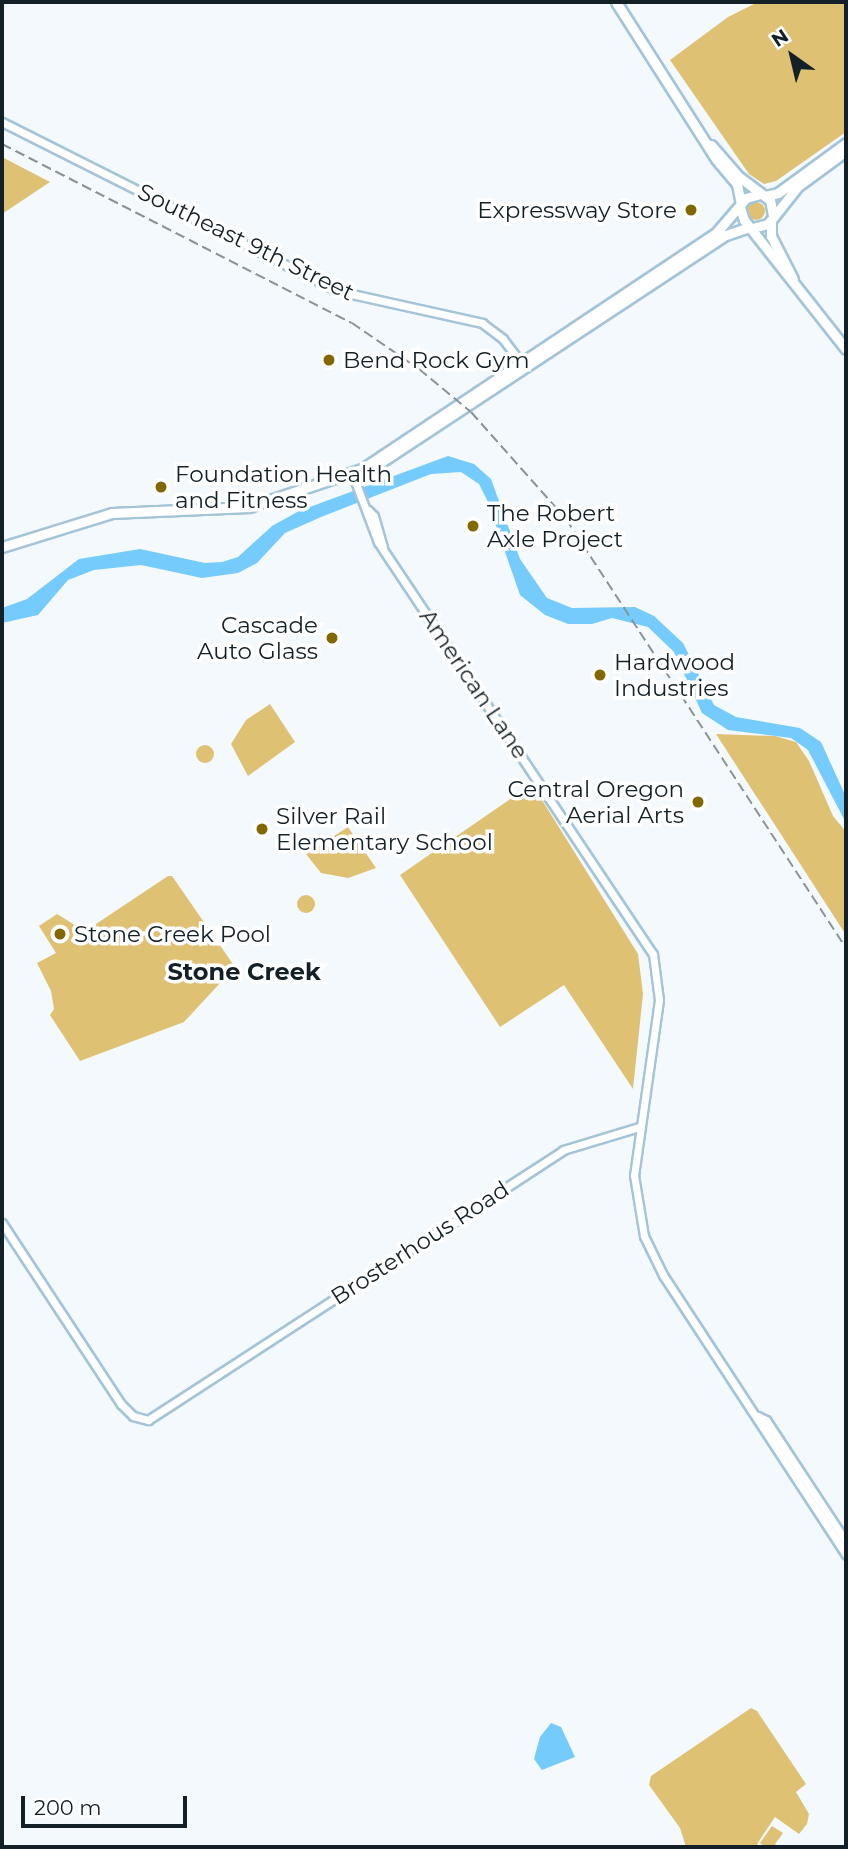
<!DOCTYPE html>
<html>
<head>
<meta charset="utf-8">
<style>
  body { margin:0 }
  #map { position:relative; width:848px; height:1849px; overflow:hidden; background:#f3f9fd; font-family:Montserrat,sans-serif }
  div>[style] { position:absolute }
  .green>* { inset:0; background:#dfc174 }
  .round { border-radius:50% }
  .water>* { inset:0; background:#76cbfd }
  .roads { filter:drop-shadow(2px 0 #a4c4d8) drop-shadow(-2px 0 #a4c4d8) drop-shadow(0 2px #a4c4d8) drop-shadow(0 -2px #a4c4d8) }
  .minor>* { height:7px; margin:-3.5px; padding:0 3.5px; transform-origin:3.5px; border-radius:3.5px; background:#fff }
  .major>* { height:9px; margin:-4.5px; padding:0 4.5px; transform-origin:4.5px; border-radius:4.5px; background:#fff }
  .rail>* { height:2px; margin-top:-1px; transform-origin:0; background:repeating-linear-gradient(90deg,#899297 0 10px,transparent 0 15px) }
  .dots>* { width:19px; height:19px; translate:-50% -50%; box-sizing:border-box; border:4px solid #fff; border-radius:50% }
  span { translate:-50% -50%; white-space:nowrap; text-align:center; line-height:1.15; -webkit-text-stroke:7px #fff; paint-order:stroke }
  .poi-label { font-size:23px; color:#142027 }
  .right { translate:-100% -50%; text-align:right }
  .left { translate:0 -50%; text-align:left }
  .street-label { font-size:23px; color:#142027 }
  .neighbourhood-label { font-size:24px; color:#142027; font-weight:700 }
  .frame { position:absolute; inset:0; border:4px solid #142027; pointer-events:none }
  .north { position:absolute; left:757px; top:21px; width:70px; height:70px; -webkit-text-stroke:5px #fff; paint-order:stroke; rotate:326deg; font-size:19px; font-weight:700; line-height:28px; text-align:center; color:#142027 }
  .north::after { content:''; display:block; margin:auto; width:24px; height:32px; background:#142027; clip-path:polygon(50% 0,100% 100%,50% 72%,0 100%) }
  .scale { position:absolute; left:21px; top:1796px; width:166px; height:32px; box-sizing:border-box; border:4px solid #142027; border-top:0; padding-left:9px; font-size:21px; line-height:24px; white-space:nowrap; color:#142027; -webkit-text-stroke:5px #fff; paint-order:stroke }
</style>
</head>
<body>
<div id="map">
  <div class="green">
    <i style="clip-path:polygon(758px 2px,846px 2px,846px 132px,776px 181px,764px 184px,749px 174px,670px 60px,728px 17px)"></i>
    <i style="clip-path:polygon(2px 157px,50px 182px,2px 214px)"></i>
    <i class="round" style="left:747px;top:202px;width:18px;height:18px"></i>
    <i style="clip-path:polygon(270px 704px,295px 742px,248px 776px,231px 744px,246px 720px)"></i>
    <i style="clip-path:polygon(716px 734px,775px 736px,796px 742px,809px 761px,833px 816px,846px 832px,846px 935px)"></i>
    <i class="round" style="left:196px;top:745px;width:18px;height:18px"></i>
    <i style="clip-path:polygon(532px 784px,638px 954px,643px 994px,633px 1089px,564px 985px,500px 1027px,400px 875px)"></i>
    <i style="clip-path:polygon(348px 827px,376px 868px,348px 878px,321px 873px,306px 854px)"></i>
    <i style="clip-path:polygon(168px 876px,172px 876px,235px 967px,184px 1022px,80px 1061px,50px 1015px,54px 1009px,51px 991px,37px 963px,56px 953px,39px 926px,57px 914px,78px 927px,96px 924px)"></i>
    <i class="round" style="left:297px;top:895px;width:18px;height:18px"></i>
    <i style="clip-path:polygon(751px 1708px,757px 1711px,806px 1784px,796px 1792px,809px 1814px,807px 1824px,799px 1834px,775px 1817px,757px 1844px,761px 1847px,686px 1847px,680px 1828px,649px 1785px,651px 1776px)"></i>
    <i style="clip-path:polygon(772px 1826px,783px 1833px,775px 1844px,779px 1847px,765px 1847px,760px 1843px)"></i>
  </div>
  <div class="water">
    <i style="clip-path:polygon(448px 456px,474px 464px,491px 479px,520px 559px,547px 598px,572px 608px,635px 607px,654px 616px,683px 643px,714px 705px,736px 717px,800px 728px,821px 742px,846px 797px,846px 823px,808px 750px,791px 738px,728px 730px,702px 713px,674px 652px,648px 627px,612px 618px,592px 624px,568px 624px,545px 615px,520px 595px,487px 500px,479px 484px,461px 472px,431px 474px,321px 517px,285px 533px,257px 563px,238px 573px,202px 578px,141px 565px,94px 570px,68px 580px,38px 615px,2px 623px,2px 608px,27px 599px,79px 559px,140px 549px,205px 563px,222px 562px,238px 557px,272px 526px,299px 511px)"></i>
    <i style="clip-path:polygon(551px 1723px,561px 1727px,575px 1757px,542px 1770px,534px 1759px,540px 1737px)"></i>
  </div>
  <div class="roads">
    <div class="minor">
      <i style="left:2px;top:122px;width:376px;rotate:26.7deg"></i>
      <i style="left:338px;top:291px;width:148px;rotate:12.5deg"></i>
      <i style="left:482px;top:323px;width:26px;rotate:37deg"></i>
      <i style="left:503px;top:339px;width:35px;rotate:53deg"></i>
      <i style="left:352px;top:473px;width:74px;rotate:69.4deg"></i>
      <i style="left:378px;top:542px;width:495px;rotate:56.3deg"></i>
      <i style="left:653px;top:954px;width:46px;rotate:82.6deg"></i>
      <i style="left:659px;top:1000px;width:177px;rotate:98.1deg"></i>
      <i style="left:634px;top:1175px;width:62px;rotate:80.7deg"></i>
      <i style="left:644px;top:1236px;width:43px;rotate:64deg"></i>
      <i style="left:663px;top:1275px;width:334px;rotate:56.8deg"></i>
      <i style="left:368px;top:510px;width:8px;rotate:45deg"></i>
      <i style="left:374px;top:516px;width:32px;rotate:74deg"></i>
      <i style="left:2px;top:1223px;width:217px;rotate:56.7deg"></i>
      <i style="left:121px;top:1404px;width:17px;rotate:45deg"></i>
      <i style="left:133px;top:1416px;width:16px;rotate:15deg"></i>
      <i style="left:148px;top:1420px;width:495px;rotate:-33deg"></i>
      <i style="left:563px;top:1150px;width:79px;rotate:-16.8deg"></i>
      <i style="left:758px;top:1416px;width:9px;rotate:27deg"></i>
      <i style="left:766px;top:1420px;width:146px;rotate:56.7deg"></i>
    </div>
    <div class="major">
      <i style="left:616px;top:2px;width:186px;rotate:57.5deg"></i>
      <i style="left:716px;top:159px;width:33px;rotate:50deg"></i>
      <i style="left:737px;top:184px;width:20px;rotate:79deg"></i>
      <i style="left:711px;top:145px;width:41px;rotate:48.9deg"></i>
      <i style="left:738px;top:176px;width:40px;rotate:37deg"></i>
      <i style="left:770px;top:200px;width:15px;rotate:79deg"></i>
      <i style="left:765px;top:196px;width:13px;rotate:-13deg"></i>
      <i style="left:778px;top:193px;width:84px;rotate:-36.3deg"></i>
      <i style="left:740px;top:207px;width:14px;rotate:73deg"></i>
      <i style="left:744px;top:220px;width:164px;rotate:51.7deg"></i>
      <i style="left:771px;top:220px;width:16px;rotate:90deg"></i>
      <i style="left:771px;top:236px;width:48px;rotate:62.9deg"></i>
      <i style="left:752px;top:228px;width:16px;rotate:-14deg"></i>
      <i style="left:768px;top:224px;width:48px;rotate:-51.7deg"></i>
      <i style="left:798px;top:186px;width:59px;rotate:-36.1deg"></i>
      <i style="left:366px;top:472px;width:431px;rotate:-33.4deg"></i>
      <i style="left:726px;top:235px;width:24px;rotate:-19deg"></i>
      <i style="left:2px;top:547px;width:115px;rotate:-17.2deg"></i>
      <i style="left:112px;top:513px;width:137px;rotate:-2.5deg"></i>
      <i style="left:249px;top:507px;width:119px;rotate:-18.6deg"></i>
      <i style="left:362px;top:469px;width:425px;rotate:-33.7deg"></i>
      <i style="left:716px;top:233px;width:46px;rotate:-49.4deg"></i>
      <i style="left:746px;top:198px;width:15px;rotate:-16deg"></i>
    </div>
  </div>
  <div class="rail">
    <i style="left:2px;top:144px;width:393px;rotate:27.1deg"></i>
    <i style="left:352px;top:323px;width:81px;rotate:34.5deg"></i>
    <i style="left:419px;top:369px;width:67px;rotate:39.6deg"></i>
    <i style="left:471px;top:412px;width:143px;rotate:48.4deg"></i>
    <i style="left:566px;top:519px;width:512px;rotate:56.87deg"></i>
  </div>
  <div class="dots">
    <i style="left:691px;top:210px;background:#856700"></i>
    <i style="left:329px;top:360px;background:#856700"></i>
    <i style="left:161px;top:487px;background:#856700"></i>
    <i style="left:473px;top:526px;background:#856700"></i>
    <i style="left:332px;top:638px;background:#856700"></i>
    <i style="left:600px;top:675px;background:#856700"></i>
    <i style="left:698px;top:802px;background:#856700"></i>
    <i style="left:262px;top:829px;background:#856700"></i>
    <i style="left:60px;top:934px;background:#856700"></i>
  </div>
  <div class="poi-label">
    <span class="right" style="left:677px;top:210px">Expressway Store</span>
    <span class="left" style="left:343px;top:360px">Bend Rock Gym</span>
    <span class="left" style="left:175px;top:487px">Foundation Health<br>and Fitness</span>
    <span class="left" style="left:487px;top:526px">The Robert<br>Axle Project</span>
    <span class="right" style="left:318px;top:638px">Cascade<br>Auto Glass</span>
    <span class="left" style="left:614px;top:675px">Hardwood<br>Industries</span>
    <span class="right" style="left:684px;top:802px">Central Oregon<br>Aerial Arts</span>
    <span class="left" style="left:276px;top:829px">Silver Rail<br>Elementary School</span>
    <span class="left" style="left:74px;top:934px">Stone Creek Pool</span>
  </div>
  <div class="street-label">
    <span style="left:246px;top:242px;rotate:26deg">Southeast 9th Street</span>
    <span style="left:474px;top:684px;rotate:56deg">American Lane</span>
    <span style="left:420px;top:1243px;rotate:-33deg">Brosterhous Road</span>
  </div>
  <div class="neighbourhood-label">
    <span style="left:244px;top:972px">Stone Creek</span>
  </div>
  <div class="frame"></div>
  <div class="north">N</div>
  <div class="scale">200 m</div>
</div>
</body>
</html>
